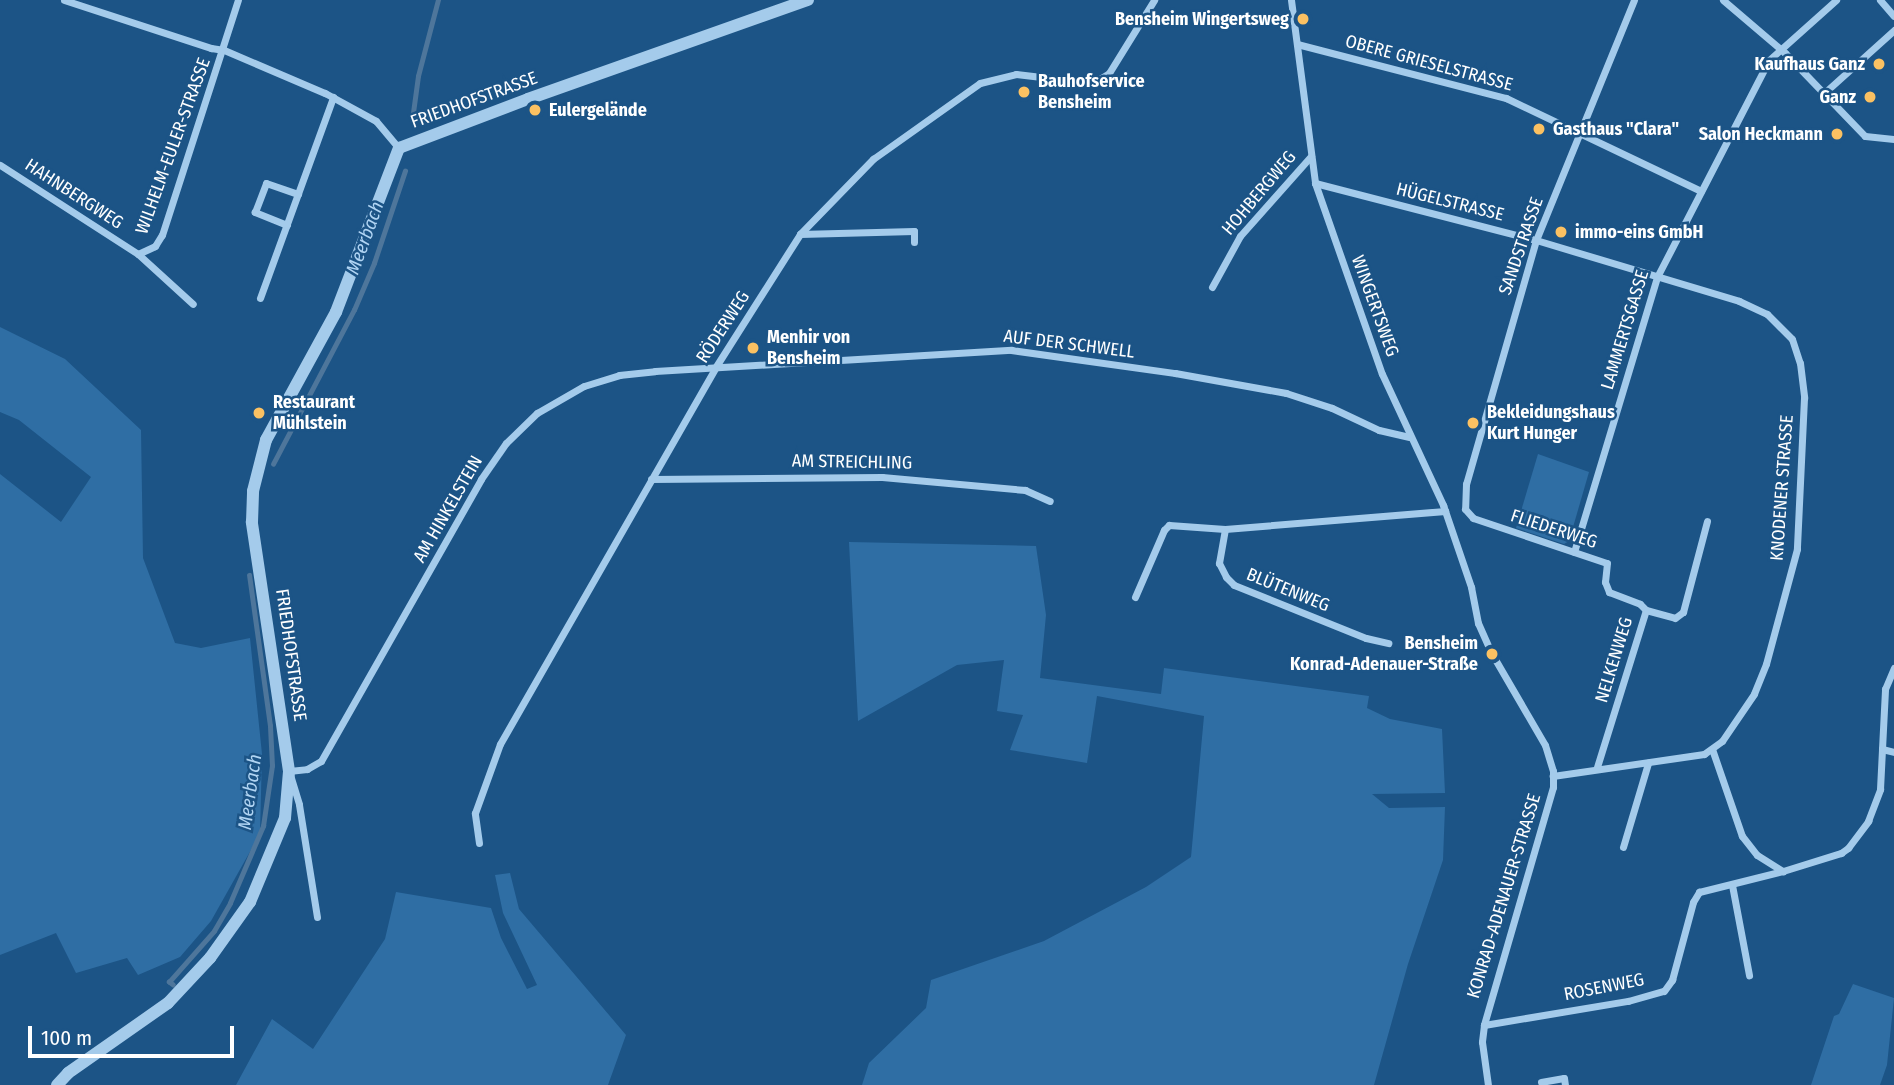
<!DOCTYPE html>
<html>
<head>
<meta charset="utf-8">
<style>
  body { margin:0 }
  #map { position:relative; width:1894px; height:1085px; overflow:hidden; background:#1c5486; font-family:"Fira Sans Condensed",sans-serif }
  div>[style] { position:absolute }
  .green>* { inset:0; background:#2f6ea4 }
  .stream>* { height:4.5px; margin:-2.25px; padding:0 2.25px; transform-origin:2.25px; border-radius:2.25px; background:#4e769b }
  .minor>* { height:7px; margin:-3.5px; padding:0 3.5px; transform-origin:3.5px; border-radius:3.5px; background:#a4cbeb }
  .tertiary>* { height:12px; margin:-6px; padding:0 6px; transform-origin:6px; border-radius:6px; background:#a4cbeb }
  .dots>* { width:19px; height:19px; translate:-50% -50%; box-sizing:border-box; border:4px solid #1c5486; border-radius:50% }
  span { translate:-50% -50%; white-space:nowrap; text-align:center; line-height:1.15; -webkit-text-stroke:5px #1c5486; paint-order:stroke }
  .poi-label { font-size:18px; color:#fff; font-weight:700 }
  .right { translate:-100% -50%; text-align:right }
  .left { translate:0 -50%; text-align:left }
  .street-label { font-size:18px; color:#fff }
  .water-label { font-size:19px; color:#b0d4f3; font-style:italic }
  .scale { position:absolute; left:28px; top:1026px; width:206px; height:32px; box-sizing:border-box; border:4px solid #fff; border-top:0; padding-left:9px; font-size:21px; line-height:24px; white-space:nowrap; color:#fff; -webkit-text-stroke:5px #1c5486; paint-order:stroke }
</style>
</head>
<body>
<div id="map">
  <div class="green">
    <i style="clip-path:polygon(0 327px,65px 359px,141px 430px,143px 558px,175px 643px,201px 648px,250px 638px,262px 754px,260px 834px,211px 921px,180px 957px,138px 975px,127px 958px,76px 973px,56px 933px,0 955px,0 474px,61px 522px,91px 477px,19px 420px,0 412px)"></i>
    <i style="clip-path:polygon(1538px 454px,1589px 472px,1569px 541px,1564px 544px,1516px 528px)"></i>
    <i style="clip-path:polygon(849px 542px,1036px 546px,1046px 615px,1040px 678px,1161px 694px,1164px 668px,1369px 696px,1367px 708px,1390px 719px,1442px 729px,1445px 793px,1372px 794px,1389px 808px,1445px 807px,1443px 860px,1408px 964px,1374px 1085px,862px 1085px,869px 1063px,926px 1008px,931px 980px,1044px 941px,1146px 887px,1191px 857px,1204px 716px,1097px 696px,1087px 763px,1010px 750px,1023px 715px,997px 711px,1004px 660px,957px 665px,858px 721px)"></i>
    <i style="clip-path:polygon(510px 873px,519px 909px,626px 1035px,608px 1085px,236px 1085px,272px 1019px,313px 1049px,385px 939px,396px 892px,491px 908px,501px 938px,527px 989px,537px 985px,503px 913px,495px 875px)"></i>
    <i style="clip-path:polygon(1853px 984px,1894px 998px,1887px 1065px,1880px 1085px,1811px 1085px,1834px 1016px,1839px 1014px)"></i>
  </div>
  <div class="stream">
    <i style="left:412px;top:120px;width:44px;rotate:-82.2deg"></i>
    <i style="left:418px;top:76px;width:79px;rotate:-75.3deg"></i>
    <i style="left:273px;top:464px;width:174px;rotate:-62.3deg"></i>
    <i style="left:354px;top:310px;width:51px;rotate:-66.9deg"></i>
    <i style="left:374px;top:263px;width:97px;rotate:-71.4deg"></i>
    <i style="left:173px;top:985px;width:5px;rotate:-143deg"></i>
    <i style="left:169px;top:982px;width:68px;rotate:-48.6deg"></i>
    <i style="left:214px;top:931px;width:32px;rotate:-60deg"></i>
    <i style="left:230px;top:903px;width:84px;rotate:-66.8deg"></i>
    <i style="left:263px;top:826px;width:61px;rotate:-81.5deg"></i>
    <i style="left:272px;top:766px;width:40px;rotate:-92.9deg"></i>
    <i style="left:270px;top:726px;width:152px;rotate:-97.9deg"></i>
  </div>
  <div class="minor">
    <i style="left:64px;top:0;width:155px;rotate:18.1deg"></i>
    <i style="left:211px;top:48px;width:13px;rotate:9deg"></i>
    <i style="left:224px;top:50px;width:110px;rotate:23.1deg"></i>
    <i style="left:325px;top:93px;width:58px;rotate:28.8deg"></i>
    <i style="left:376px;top:121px;width:35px;rotate:50deg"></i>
    <i style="left:1291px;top:0;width:185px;rotate:82.5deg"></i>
    <i style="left:1315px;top:183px;width:202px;rotate:70.7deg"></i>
    <i style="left:1382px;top:374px;width:145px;rotate:65deg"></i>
    <i style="left:1443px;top:505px;width:87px;rotate:71.1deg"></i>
    <i style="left:1471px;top:587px;width:37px;rotate:79deg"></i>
    <i style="left:1478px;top:623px;width:34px;rotate:66deg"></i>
    <i style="left:1492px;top:654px;width:105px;rotate:59.8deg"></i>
    <i style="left:1545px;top:745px;width:27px;rotate:73deg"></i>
    <i style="left:1553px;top:771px;width:16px;rotate:90deg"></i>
    <i style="left:1553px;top:787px;width:248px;rotate:106.2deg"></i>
    <i style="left:1484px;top:1025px;width:17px;rotate:97deg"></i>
    <i style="left:1482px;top:1042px;width:43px;rotate:82.1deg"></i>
    <i style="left:1634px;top:0;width:259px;rotate:112.2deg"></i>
    <i style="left:1536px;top:240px;width:254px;rotate:106deg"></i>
    <i style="left:1466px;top:484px;width:25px;rotate:92deg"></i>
    <i style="left:1465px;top:509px;width:12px;rotate:48deg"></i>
    <i style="left:1473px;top:518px;width:141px;rotate:18.6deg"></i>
    <i style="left:1607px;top:563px;width:19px;rotate:96deg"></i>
    <i style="left:1605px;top:582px;width:11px;rotate:68deg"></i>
    <i style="left:1609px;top:592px;width:33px;rotate:21deg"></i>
    <i style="left:1640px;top:604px;width:8px;rotate:45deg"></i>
    <i style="left:1646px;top:610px;width:30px;rotate:15deg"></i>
    <i style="left:1675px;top:618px;width:10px;rotate:-37deg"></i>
    <i style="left:1683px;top:612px;width:94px;rotate:-75.2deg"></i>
    <i style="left:1723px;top:0;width:82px;rotate:40.5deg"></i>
    <i style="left:1785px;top:53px;width:115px;rotate:46.1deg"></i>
    <i style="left:1865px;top:136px;width:29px;rotate:6deg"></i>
    <i style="left:1880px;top:0;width:21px;rotate:49deg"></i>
    <i style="left:1297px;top:44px;width:216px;rotate:14.5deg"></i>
    <i style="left:1506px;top:98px;width:216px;rotate:25.5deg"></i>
    <i style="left:1823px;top:94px;width:96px;rotate:-42deg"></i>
    <i style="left:0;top:165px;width:164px;rotate:32.8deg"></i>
    <i style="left:138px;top:254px;width:74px;rotate:42.3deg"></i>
    <i style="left:1315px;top:183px;width:228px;rotate:14.5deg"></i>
    <i style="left:1536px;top:240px;width:212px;rotate:16.7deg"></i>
    <i style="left:1739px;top:301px;width:31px;rotate:25deg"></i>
    <i style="left:1767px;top:314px;width:35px;rotate:45deg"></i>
    <i style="left:1792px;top:339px;width:25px;rotate:72deg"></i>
    <i style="left:1800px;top:363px;width:35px;rotate:83deg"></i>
    <i style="left:1804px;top:398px;width:151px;rotate:92.7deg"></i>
    <i style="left:1797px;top:549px;width:119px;rotate:105.1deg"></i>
    <i style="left:1766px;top:664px;width:32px;rotate:112deg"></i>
    <i style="left:1754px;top:694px;width:57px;rotate:124.2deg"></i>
    <i style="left:1722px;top:741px;width:22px;rotate:144deg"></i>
    <i style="left:1704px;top:754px;width:153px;rotate:171.7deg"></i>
    <i style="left:287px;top:225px;width:35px;rotate:-158deg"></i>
    <i style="left:255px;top:212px;width:31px;rotate:-69deg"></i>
    <i style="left:266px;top:183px;width:34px;rotate:19deg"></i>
    <i style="left:800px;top:234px;width:114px;rotate:-1.5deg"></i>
    <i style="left:914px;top:231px;width:11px;rotate:90deg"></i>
    <i style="left:138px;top:254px;width:19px;rotate:-25deg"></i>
    <i style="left:155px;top:246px;width:13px;rotate:-58deg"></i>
    <i style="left:162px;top:235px;width:247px;rotate:-72.1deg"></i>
    <i style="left:1212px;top:287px;width:58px;rotate:-61.2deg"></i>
    <i style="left:1240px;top:236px;width:107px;rotate:-48.4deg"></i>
    <i style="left:260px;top:298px;width:214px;rotate:-70deg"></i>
    <i style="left:651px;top:479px;width:231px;rotate:-0.5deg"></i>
    <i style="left:882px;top:477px;width:144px;rotate:5.2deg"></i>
    <i style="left:1025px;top:490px;width:27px;rotate:24deg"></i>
    <i style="left:1225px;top:529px;width:35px;rotate:100deg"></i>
    <i style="left:1219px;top:563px;width:16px;rotate:63deg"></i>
    <i style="left:1226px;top:577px;width:11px;rotate:45deg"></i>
    <i style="left:1234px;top:585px;width:142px;rotate:21.9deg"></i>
    <i style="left:1366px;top:638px;width:23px;rotate:13deg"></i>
    <i style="left:1574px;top:552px;width:287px;rotate:-73.2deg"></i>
    <i style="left:1657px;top:277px;width:244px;rotate:-62.7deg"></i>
    <i style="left:1769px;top:60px;width:90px;rotate:-41.8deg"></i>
    <i style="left:1135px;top:597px;width:73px;rotate:-66.6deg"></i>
    <i style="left:1164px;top:530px;width:7px;rotate:-45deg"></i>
    <i style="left:1169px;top:525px;width:56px;rotate:4.1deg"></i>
    <i style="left:1225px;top:529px;width:221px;rotate:-4.7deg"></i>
    <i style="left:1712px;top:749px;width:92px;rotate:71deg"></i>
    <i style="left:1742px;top:836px;width:24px;rotate:52deg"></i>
    <i style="left:1757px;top:855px;width:31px;rotate:32deg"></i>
    <i style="left:1783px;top:871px;width:61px;rotate:-17.2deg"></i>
    <i style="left:1841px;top:853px;width:9px;rotate:-36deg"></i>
    <i style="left:1848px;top:848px;width:34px;rotate:-53deg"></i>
    <i style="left:1868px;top:821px;width:34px;rotate:-69deg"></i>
    <i style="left:1880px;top:789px;width:40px;rotate:-87.1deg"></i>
    <i style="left:1882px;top:749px;width:12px;rotate:14deg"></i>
    <i style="left:1882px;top:749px;width:60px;rotate:-87.1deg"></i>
    <i style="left:1885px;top:689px;width:23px;rotate:-67deg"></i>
    <i style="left:1597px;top:767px;width:164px;rotate:-72.7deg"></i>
    <i style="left:479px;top:843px;width:30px;rotate:-98deg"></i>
    <i style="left:475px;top:813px;width:73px;rotate:-70.1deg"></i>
    <i style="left:500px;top:744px;width:433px;rotate:-60.2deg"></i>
    <i style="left:715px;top:368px;width:159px;rotate:-57.6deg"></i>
    <i style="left:800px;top:234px;width:105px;rotate:-45.8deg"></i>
    <i style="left:873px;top:159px;width:131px;rotate:-35.4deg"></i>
    <i style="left:980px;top:83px;width:37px;rotate:-14deg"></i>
    <i style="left:1016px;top:74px;width:68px;rotate:6.7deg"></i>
    <i style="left:1084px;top:82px;width:14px;rotate:-8deg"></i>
    <i style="left:1098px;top:80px;width:13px;rotate:-32deg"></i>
    <i style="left:1109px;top:73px;width:86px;rotate:-58.3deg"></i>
    <i style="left:1623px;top:847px;width:88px;rotate:-73.4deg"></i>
    <i style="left:1732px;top:885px;width:92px;rotate:79.3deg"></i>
    <i style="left:317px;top:917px;width:114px;rotate:-99.1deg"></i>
    <i style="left:299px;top:804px;width:34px;rotate:-107deg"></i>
    <i style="left:289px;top:771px;width:18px;rotate:-6deg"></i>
    <i style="left:307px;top:769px;width:16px;rotate:-30deg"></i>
    <i style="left:321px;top:761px;width:324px;rotate:-60.4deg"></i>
    <i style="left:481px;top:479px;width:44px;rotate:-55.2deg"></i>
    <i style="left:506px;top:443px;width:43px;rotate:-44.1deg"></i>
    <i style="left:537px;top:413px;width:54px;rotate:-29.9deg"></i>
    <i style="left:584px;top:386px;width:37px;rotate:-17deg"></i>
    <i style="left:619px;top:375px;width:36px;rotate:-6deg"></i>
    <i style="left:655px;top:371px;width:357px;rotate:-3.4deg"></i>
    <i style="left:1011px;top:350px;width:166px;rotate:8deg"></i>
    <i style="left:1175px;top:373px;width:113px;rotate:10.2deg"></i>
    <i style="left:1286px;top:393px;width:48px;rotate:18.1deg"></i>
    <i style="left:1332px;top:408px;width:52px;rotate:25.1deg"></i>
    <i style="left:1379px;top:430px;width:31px;rotate:13deg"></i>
    <i style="left:1484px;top:1025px;width:146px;rotate:-9.5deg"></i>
    <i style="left:1628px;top:1001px;width:37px;rotate:-16deg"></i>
    <i style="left:1664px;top:991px;width:14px;rotate:-54deg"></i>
    <i style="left:1672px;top:980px;width:81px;rotate:-74.9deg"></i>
    <i style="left:1693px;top:902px;width:12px;rotate:-59deg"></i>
    <i style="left:1699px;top:892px;width:87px;rotate:-14deg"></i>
    <i style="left:1541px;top:1082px;width:23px;rotate:-10deg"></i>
    <i style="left:1564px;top:1078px;width:7px;rotate:82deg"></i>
  </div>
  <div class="tertiary">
    <i style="left:57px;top:1085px;width:16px;rotate:-47deg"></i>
    <i style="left:68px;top:1073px;width:122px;rotate:-35deg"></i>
    <i style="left:168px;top:1003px;width:62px;rotate:-47deg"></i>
    <i style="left:210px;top:958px;width:69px;rotate:-54.5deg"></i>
    <i style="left:250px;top:902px;width:91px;rotate:-67.4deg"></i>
    <i style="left:285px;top:818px;width:47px;rotate:-85.1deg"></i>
    <i style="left:289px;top:771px;width:252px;rotate:-98.5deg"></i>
    <i style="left:252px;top:522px;width:31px;rotate:-88deg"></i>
    <i style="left:253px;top:491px;width:53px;rotate:-75.7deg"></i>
    <i style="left:266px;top:440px;width:146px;rotate:-61.3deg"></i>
    <i style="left:336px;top:312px;width:176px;rotate:-69deg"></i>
    <i style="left:399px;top:148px;width:138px;rotate:-20.8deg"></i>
    <i style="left:528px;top:99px;width:297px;rotate:-19.5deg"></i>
  </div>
  <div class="dots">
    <i style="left:1303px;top:19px;background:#fbc162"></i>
    <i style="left:1879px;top:64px;background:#fbc162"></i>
    <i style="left:1024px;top:92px;background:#fbc162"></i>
    <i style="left:1870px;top:97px;background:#fbc162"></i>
    <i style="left:535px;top:110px;background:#fbc162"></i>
    <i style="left:1539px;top:129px;background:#fbc162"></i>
    <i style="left:1837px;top:134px;background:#fbc162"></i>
    <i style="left:1561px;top:232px;background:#fbc162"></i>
    <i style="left:753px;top:348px;background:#fbc162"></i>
    <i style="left:259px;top:413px;background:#fbc162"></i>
    <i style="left:1473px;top:423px;background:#fbc162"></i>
    <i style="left:1492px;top:654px;background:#fbc162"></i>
  </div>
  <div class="poi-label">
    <span class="right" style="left:1289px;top:19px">Bensheim Wingertsweg</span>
    <span class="right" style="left:1865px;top:64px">Kaufhaus Ganz</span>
    <span class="left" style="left:1038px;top:92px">Bauhofservice<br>Bensheim</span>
    <span class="right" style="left:1856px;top:97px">Ganz</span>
    <span class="left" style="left:549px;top:110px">Eulergelände</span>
    <span class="left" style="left:1553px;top:129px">Gasthaus "Clara"</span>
    <span class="right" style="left:1823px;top:134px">Salon Heckmann</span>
    <span class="left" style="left:1575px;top:232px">immo-eins GmbH</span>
    <span class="left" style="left:767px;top:348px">Menhir von<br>Bensheim</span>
    <span class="left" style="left:273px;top:413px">Restaurant<br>Mühlstein</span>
    <span class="left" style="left:1487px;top:423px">Bekleidungshaus<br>Kurt Hunger</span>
    <span class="right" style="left:1478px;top:654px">Bensheim<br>Konrad-Adenauer-Straße</span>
  </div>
  <div class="street-label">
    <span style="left:1429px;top:63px;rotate:15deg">OBERE GRIESELSTRASSE</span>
    <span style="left:474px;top:100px;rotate:-20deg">FRIEDHOFSTRASSE</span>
    <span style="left:173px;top:146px;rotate:-70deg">WILHELM-EULER-STRASSE</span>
    <span style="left:1259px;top:193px;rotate:-50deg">HOHBERGWEG</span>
    <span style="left:74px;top:194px;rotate:33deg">HAHNBERGWEG</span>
    <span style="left:1450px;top:202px;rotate:14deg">HÜGELSTRASSE</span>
    <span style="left:1521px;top:246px;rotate:-71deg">SANDSTRASSE</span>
    <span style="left:1375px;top:306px;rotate:70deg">WINGERTSWEG</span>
    <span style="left:723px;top:327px;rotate:-57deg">RÖDERWEG</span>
    <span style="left:1625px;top:330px;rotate:-73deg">LAMMERTSGASSE</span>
    <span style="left:1069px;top:344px;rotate:7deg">AUF DER SCHWELL</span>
    <span style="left:852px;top:462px;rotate:1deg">AM STREICHLING</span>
    <span style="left:1782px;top:488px;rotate:-86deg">KNODENER STRASSE</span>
    <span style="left:448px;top:509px;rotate:-60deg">AM HINKELSTEIN</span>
    <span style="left:1554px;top:529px;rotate:18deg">FLIEDERWEG</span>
    <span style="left:1288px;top:590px;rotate:22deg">BLÜTENWEG</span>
    <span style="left:291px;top:655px;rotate:82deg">FRIEDHOFSTRASSE</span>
    <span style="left:1614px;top:660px;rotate:-73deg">NELKENWEG</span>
    <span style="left:1504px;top:896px;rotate:-73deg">KONRAD-ADENAUER-STRASSE</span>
    <span style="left:1604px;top:987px;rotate:-11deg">ROSENWEG</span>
  </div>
  <div class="water-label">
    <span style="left:365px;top:238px;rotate:-70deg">Meerbach</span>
    <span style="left:250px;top:792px;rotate:-82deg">Meerbach</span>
  </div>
  <div class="scale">100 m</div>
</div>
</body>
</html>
